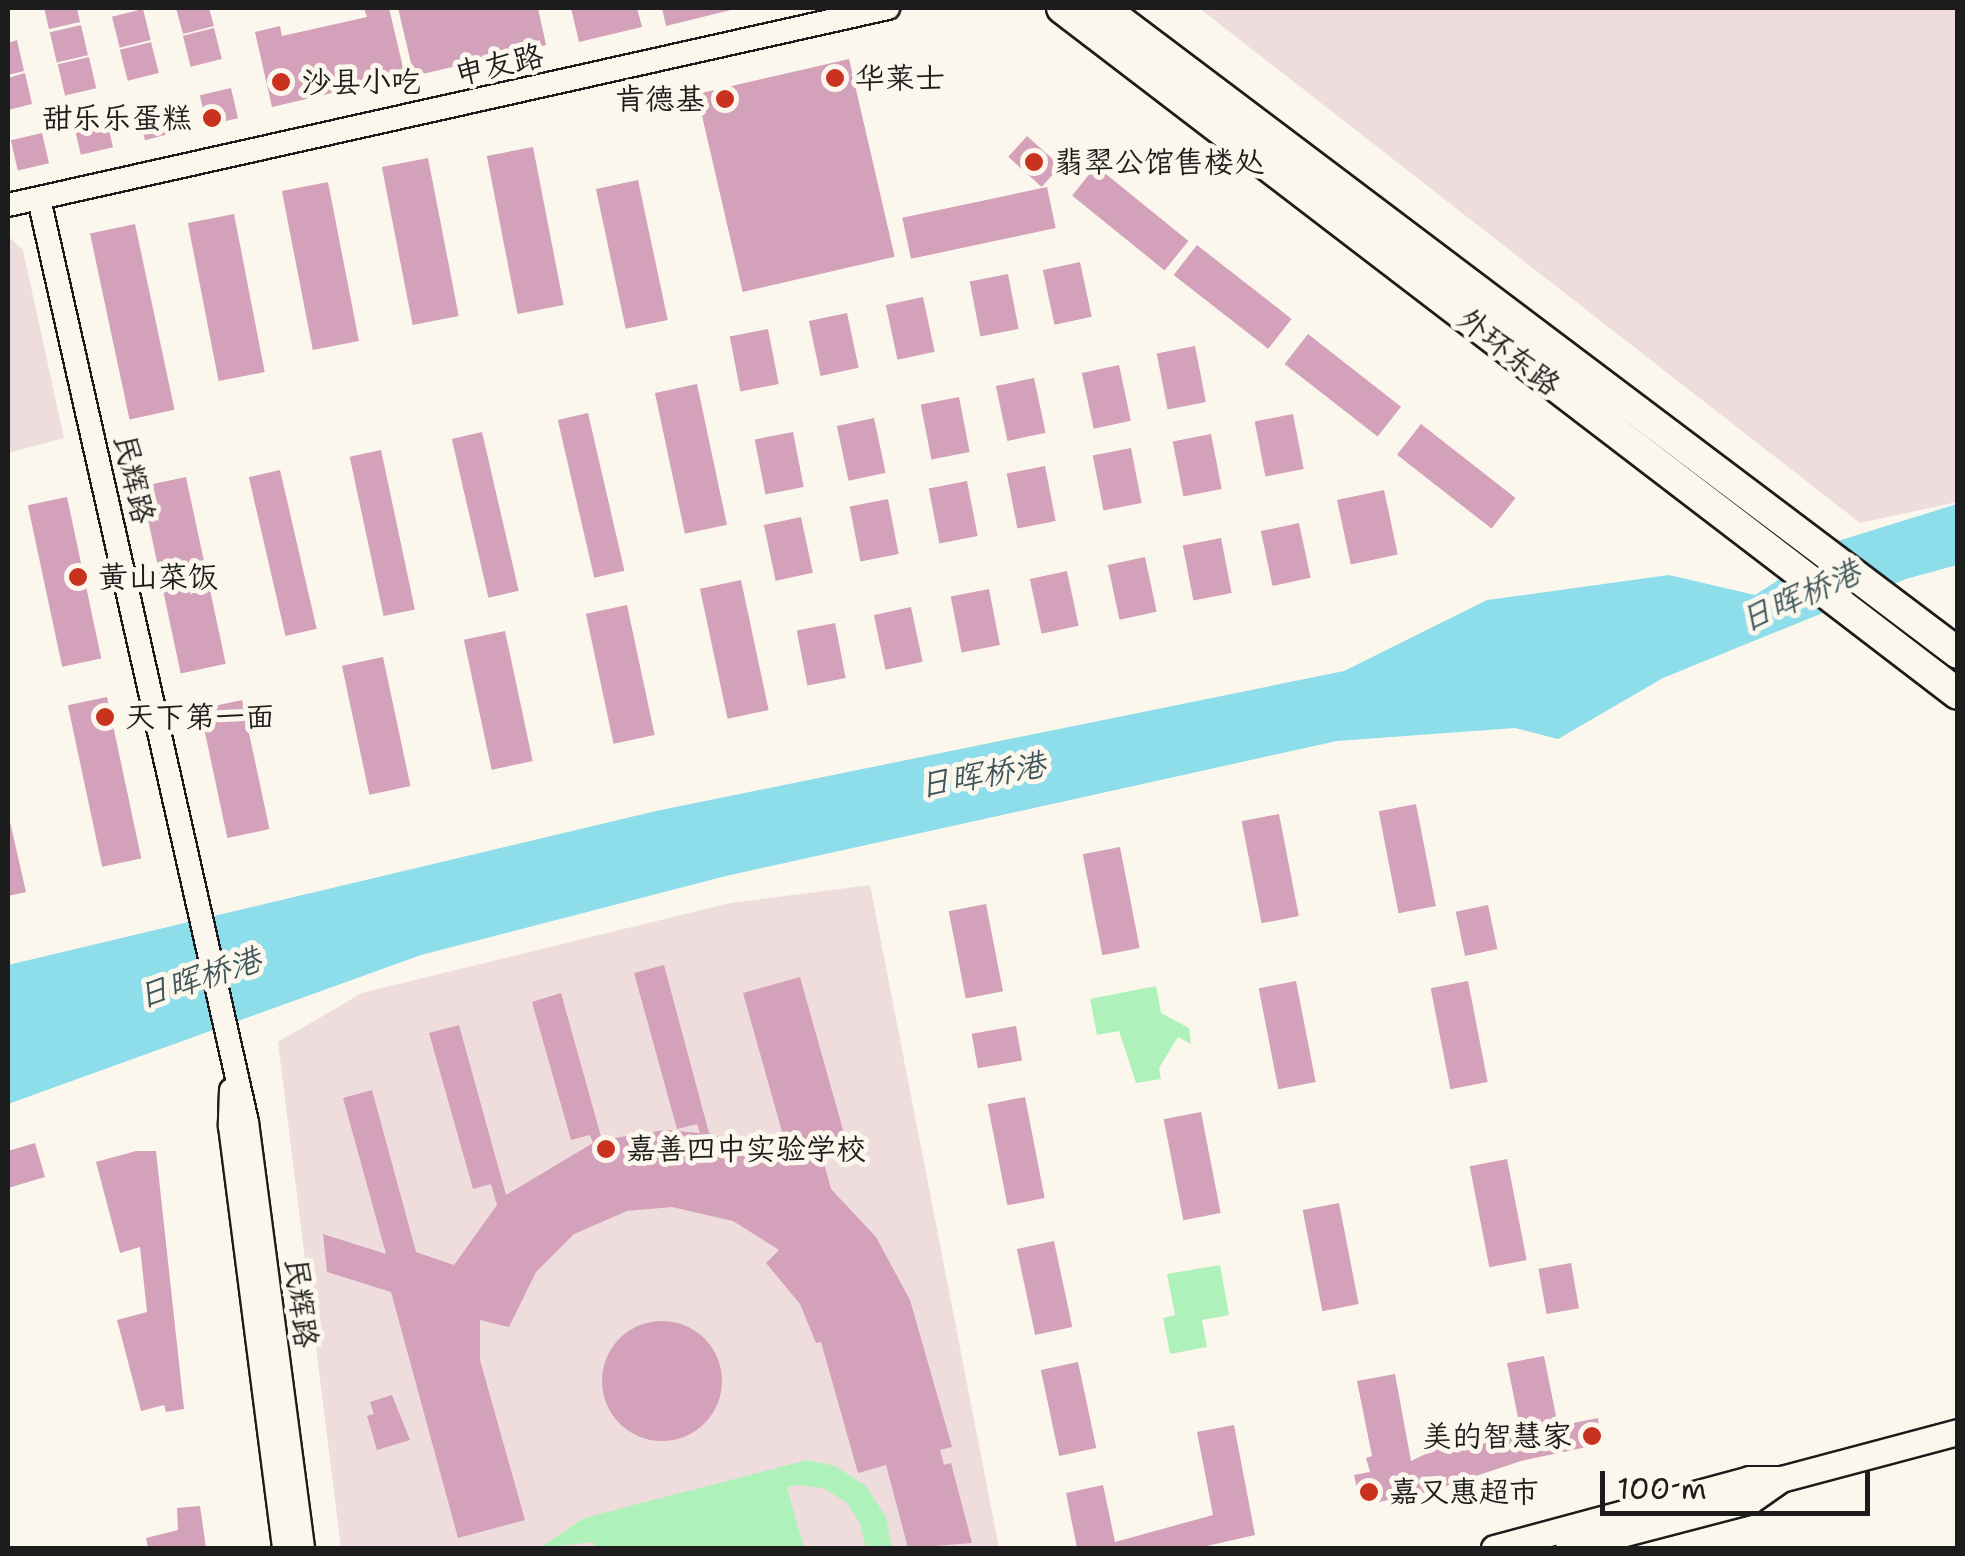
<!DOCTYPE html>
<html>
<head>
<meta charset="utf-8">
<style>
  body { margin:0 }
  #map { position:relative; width:1965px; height:1556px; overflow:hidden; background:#fbf7ec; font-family:"Shantell Sans","LXGW WenKai TC",sans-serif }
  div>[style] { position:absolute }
  .built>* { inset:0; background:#efdddd }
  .green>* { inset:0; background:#aff1ba }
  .water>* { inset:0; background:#8eddeb }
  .building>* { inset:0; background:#d4a1bb; transform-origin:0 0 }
  .round { border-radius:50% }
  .roads { filter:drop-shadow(2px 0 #1c1c1c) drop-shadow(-2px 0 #1c1c1c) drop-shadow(0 2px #1c1c1c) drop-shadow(0 -2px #1c1c1c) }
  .tertiary>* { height:22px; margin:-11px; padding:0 11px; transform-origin:11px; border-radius:11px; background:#fbf7ec }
  .secondary>* { height:25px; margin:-12.5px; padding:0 12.5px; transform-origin:12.5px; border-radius:12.5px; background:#fbf7ec }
  .trunk>* { height:30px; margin:-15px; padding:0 15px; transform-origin:15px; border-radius:15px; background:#fbf7ec }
  .dots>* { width:28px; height:28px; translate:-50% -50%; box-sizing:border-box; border:5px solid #fbf7ec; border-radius:50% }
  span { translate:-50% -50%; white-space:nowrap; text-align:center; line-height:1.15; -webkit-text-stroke:10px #fbf7ec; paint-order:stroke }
  .street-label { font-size:30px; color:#1c1c1c }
  .poi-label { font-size:30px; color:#1c1c1c }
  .left { translate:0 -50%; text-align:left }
  .right { translate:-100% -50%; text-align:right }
  .water-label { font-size:32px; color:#3e565a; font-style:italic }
  .frame { position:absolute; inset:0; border:10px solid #1c1c1c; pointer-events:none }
  .scale { position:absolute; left:1600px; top:1471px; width:270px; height:45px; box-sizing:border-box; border:5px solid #1c1c1c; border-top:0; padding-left:12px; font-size:30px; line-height:35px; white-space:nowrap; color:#1c1c1c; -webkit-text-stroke:8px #fbf7ec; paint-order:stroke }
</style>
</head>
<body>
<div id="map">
  <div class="built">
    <i style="clip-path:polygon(1199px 8px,1957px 8px,1957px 502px,1860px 523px)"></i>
    <i style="clip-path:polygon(8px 236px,23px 250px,64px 438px,8px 453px)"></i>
    <i style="clip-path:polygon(870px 885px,999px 1548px,341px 1548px,278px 1042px,362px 993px,730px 903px)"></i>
  </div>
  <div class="green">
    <i style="clip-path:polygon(1156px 986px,1161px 1013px,1189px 1028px,1191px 1044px,1178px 1037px,1159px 1068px,1161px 1079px,1136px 1083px,1119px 1031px,1097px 1035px,1090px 999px)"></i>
    <i style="clip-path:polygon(1220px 1265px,1229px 1315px,1202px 1320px,1207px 1347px,1170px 1354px,1163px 1318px,1175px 1315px,1167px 1274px)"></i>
    <i style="clip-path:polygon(807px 1460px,835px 1466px,866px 1486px,886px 1517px,892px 1548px,866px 1548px,860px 1523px,846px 1502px,823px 1488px,798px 1485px,787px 1487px,804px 1548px,595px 1548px,593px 1542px,540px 1548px,584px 1518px)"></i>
  </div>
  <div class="water">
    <i style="clip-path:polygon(1957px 504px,1957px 565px,1906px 579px,1663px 678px,1558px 739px,1515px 728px,1337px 741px,726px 876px,421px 955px,8px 1104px,8px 965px,656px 811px,1344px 671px,1487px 600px,1669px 575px,1755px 595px,1841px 540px)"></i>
  </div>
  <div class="building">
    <i style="clip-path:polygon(44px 8px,77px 8px,80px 22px,49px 29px)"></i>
    <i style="clip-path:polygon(176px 8px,209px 8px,214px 26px,183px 34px)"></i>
    <i style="clip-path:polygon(364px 8px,389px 8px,405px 76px,272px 107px,255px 32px,280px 26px,282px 36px,367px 17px)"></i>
    <i style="clip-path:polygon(398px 8px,538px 8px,546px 45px,414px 76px)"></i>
    <i style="clip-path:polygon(571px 8px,637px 8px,642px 27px,579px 42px)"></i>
    <i style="clip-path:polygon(662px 8px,734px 8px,735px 9px,666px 26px)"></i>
    <i style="left:143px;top:9px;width:32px;height:32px;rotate:76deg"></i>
    <i style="left:81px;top:25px;width:31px;height:32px;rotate:77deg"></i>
    <i style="left:214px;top:28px;width:32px;height:32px;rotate:76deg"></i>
    <i style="clip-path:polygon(17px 40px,24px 71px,8px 75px,8px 43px)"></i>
    <i style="left:151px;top:42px;width:32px;height:32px;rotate:76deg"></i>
    <i style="left:89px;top:57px;width:32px;height:32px;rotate:77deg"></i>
    <i style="left:849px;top:59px;width:203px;height:156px;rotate:77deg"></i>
    <i style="clip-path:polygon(25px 73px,32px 104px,8px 110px,8px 78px)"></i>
    <i style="left:231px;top:88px;width:31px;height:32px;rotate:77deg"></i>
    <i style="left:168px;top:102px;width:31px;height:32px;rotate:75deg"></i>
    <i style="left:106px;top:117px;width:31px;height:33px;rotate:77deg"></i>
    <i style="left:42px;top:133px;width:31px;height:32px;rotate:77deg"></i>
    <i style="left:1027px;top:136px;width:45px;height:28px;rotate:42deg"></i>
    <i style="left:533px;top:147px;width:161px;height:47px;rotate:79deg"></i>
    <i style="left:428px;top:158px;width:161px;height:47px;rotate:79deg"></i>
    <i style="left:1096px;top:166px;width:119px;height:38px;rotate:39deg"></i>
    <i style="left:638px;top:180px;width:143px;height:43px;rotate:78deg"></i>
    <i style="left:328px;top:182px;width:162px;height:47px;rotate:79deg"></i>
    <i style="left:1047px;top:187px;width:42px;height:148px;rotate:78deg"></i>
    <i style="left:234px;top:214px;width:161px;height:47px;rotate:79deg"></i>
    <i style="left:135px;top:224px;width:190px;height:46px;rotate:78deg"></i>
    <i style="left:1197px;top:245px;width:120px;height:38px;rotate:38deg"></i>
    <i style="left:1080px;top:262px;width:56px;height:38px;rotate:78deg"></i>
    <i style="left:1008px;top:274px;width:56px;height:39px;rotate:79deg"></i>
    <i style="left:923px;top:297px;width:56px;height:38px;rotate:78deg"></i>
    <i style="left:847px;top:313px;width:56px;height:39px;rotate:78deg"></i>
    <i style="left:768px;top:329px;width:56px;height:39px;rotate:79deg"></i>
    <i style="left:1308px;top:334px;width:118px;height:38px;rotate:38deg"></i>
    <i style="left:1195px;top:346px;width:57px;height:39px;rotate:79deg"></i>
    <i style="left:1119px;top:365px;width:57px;height:38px;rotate:78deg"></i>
    <i style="left:1034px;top:378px;width:56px;height:39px;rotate:78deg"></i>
    <i style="left:697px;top:384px;width:144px;height:43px;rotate:78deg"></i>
    <i style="left:959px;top:397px;width:56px;height:39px;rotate:79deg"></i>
    <i style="left:588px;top:413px;width:162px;height:31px;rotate:77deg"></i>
    <i style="left:1293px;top:414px;width:56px;height:39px;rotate:79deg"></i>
    <i style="left:874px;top:418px;width:56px;height:38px;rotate:78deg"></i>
    <i style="left:1421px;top:424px;width:120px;height:39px;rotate:38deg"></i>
    <i style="left:482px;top:432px;width:163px;height:31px;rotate:77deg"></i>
    <i style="left:793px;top:432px;width:56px;height:39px;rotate:79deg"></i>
    <i style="left:1211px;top:434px;width:56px;height:39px;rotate:79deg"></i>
    <i style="left:1131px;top:448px;width:56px;height:39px;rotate:79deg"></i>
    <i style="left:381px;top:450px;width:163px;height:32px;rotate:78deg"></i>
    <i style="left:1045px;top:466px;width:56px;height:39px;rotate:79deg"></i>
    <i style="left:280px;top:470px;width:163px;height:32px;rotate:77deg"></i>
    <i style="left:186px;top:477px;width:191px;height:46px;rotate:78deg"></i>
    <i style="left:967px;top:481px;width:56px;height:39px;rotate:79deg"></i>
    <i style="left:1384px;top:490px;width:66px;height:48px;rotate:78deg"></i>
    <i style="left:67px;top:497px;width:165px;height:40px;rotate:78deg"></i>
    <i style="left:888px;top:499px;width:56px;height:39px;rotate:79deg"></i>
    <i style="left:801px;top:517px;width:57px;height:38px;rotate:78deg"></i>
    <i style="left:1299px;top:523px;width:56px;height:39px;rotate:78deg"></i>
    <i style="left:1221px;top:538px;width:56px;height:39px;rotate:79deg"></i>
    <i style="left:1145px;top:557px;width:56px;height:38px;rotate:78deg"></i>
    <i style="left:1067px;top:571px;width:56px;height:38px;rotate:78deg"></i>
    <i style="left:741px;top:580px;width:133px;height:42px;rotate:78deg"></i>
    <i style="left:989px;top:589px;width:57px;height:39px;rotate:79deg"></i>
    <i style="left:627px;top:605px;width:133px;height:42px;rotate:78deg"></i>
    <i style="left:911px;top:607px;width:56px;height:38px;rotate:78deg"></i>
    <i style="left:835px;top:623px;width:56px;height:39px;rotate:79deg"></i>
    <i style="left:505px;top:631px;width:133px;height:42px;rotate:78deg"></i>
    <i style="left:383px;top:657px;width:132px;height:42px;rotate:78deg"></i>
    <i style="left:107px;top:697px;width:165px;height:40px;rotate:78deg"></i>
    <i style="left:242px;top:700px;width:132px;height:43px;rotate:78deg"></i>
    <i style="left:1416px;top:804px;width:104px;height:38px;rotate:79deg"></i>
    <i style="clip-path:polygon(8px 813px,26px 892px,8px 896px)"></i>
    <i style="left:1279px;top:814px;width:104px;height:38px;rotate:79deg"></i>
    <i style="left:1120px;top:847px;width:103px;height:38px;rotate:79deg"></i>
    <i style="left:986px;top:904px;width:89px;height:38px;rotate:79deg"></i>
    <i style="left:1488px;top:905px;width:45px;height:33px;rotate:78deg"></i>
    <i style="clip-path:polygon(664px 965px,709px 1133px,794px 1164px,806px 1148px,788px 1153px,743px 993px,800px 977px,845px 1137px,819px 1145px,831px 1189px,876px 1237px,910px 1300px,952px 1447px,940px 1450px,944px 1465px,951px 1463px,972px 1543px,908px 1548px,886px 1465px,858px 1473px,821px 1342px,816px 1343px,800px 1304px,766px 1263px,779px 1250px,733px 1221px,672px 1207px,627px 1211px,574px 1234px,536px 1272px,509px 1327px,480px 1320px,480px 1360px,525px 1520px,458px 1538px,391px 1292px,327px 1272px,323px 1234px,386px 1254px,343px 1098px,372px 1090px,416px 1252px,454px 1265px,497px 1205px,491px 1184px,473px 1189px,429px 1033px,459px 1025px,506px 1195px,593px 1143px,590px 1135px,571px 1140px,532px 1002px,561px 993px,602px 1140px,665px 1130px,700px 1133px,697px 1124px,677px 1129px,634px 973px)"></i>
    <i style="left:1296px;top:981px;width:103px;height:38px;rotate:79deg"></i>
    <i style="left:1468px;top:981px;width:103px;height:38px;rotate:79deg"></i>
    <i style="left:1016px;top:1026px;width:35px;height:45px;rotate:80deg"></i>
    <i style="left:1025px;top:1097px;width:103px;height:38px;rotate:79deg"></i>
    <i style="left:1201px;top:1112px;width:103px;height:38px;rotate:79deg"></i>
    <i style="clip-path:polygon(35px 1143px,45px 1177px,8px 1188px,8px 1151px)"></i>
    <i style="clip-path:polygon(136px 1151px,156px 1151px,184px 1409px,166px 1412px,164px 1405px,141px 1411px,117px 1320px,147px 1312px,140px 1247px,120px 1253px,96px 1162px)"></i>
    <i style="left:1507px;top:1159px;width:103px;height:38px;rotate:79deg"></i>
    <i style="left:1339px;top:1203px;width:103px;height:37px;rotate:79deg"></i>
    <i style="left:1054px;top:1241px;width:88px;height:38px;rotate:78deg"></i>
    <i style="left:1571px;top:1263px;width:46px;height:33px;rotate:80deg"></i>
    <i class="round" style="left:602px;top:1321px;width:120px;height:120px"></i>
    <i style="clip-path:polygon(1544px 1356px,1558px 1426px,1598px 1418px,1601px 1444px,1521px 1461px,1428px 1492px,1369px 1504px,1358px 1493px,1354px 1475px,1370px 1472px,1366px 1458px,1372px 1456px,1357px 1381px,1395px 1374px,1411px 1461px,1438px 1448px,1521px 1432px,1507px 1363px)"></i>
    <i style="left:1078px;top:1362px;width:88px;height:38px;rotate:78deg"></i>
    <i style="clip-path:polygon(392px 1395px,410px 1440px,377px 1450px,367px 1416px,374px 1414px,370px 1402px)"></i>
    <i style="clip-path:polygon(1234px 1425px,1255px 1535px,1198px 1548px,1077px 1548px,1066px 1493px,1103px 1485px,1115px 1542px,1213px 1515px,1197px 1432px)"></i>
    <i style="clip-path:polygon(200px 1506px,206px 1548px,148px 1548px,146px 1538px,178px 1530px,177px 1508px)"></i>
  </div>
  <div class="roads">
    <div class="tertiary">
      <i style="left:39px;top:199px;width:946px;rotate:77.3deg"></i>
      <i style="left:247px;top:1122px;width:430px;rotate:82.5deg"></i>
      <i style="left:8px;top:205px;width:902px;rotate:-12.62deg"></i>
      <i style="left:231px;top:1090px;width:36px;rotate:92deg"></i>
      <i style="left:230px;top:1126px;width:425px;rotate:82.7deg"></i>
    </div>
    <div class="secondary">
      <i style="left:1494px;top:1548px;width:264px;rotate:-15.1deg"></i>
      <i style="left:1749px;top:1479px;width:32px"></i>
      <i style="left:1781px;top:1479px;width:183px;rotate:-14.9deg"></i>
      <i style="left:1568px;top:1548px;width:189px;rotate:-14.7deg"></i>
      <i style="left:1751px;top:1500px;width:37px;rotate:-35deg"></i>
    </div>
    <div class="trunk">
      <i style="left:1062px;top:8px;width:1128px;rotate:37.44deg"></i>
      <i style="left:1103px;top:8px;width:1071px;rotate:37.03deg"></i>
    </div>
  </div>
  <div class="dots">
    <i style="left:835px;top:78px;background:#c8321e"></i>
    <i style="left:281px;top:82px;background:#c8321e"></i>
    <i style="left:725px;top:99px;background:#c8321e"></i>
    <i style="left:212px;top:118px;background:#c8321e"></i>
    <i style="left:1034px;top:162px;background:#c8321e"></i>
    <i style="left:78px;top:577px;background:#c8321e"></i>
    <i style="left:105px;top:717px;background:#c8321e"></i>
    <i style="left:606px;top:1149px;background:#c8321e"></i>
    <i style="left:1592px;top:1436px;background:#c8321e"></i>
    <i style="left:1369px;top:1492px;background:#c8321e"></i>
  </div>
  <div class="street-label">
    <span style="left:499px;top:65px;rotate:-13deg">申友路</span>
    <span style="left:1509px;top:352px;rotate:38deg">外环东路</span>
    <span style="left:134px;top:479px;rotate:77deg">民辉路</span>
    <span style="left:301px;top:1303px;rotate:83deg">民辉路</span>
  </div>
  <div class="poi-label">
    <span class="left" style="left:855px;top:78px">华莱士</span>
    <span class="left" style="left:301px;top:82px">沙县小吃</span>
    <span class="right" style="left:705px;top:99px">肯德基</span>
    <span class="right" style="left:192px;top:118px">甜乐乐蛋糕</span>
    <span class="left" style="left:1054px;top:162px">翡翠公馆售楼处</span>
    <span class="left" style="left:98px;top:577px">黄山菜饭</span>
    <span class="left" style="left:125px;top:717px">天下第一面</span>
    <span class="left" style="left:626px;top:1149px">嘉善四中实验学校</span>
    <span class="right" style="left:1572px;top:1436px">美的智慧家</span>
    <span class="left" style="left:1389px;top:1492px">嘉又惠超市</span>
  </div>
  <div class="water-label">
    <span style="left:1800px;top:596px;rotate:-24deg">日晖桥港</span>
    <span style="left:982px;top:775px;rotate:-10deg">日晖桥港</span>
    <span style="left:199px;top:978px;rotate:-18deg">日晖桥港</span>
  </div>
  <div class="frame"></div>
  <div class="scale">100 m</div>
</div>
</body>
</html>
